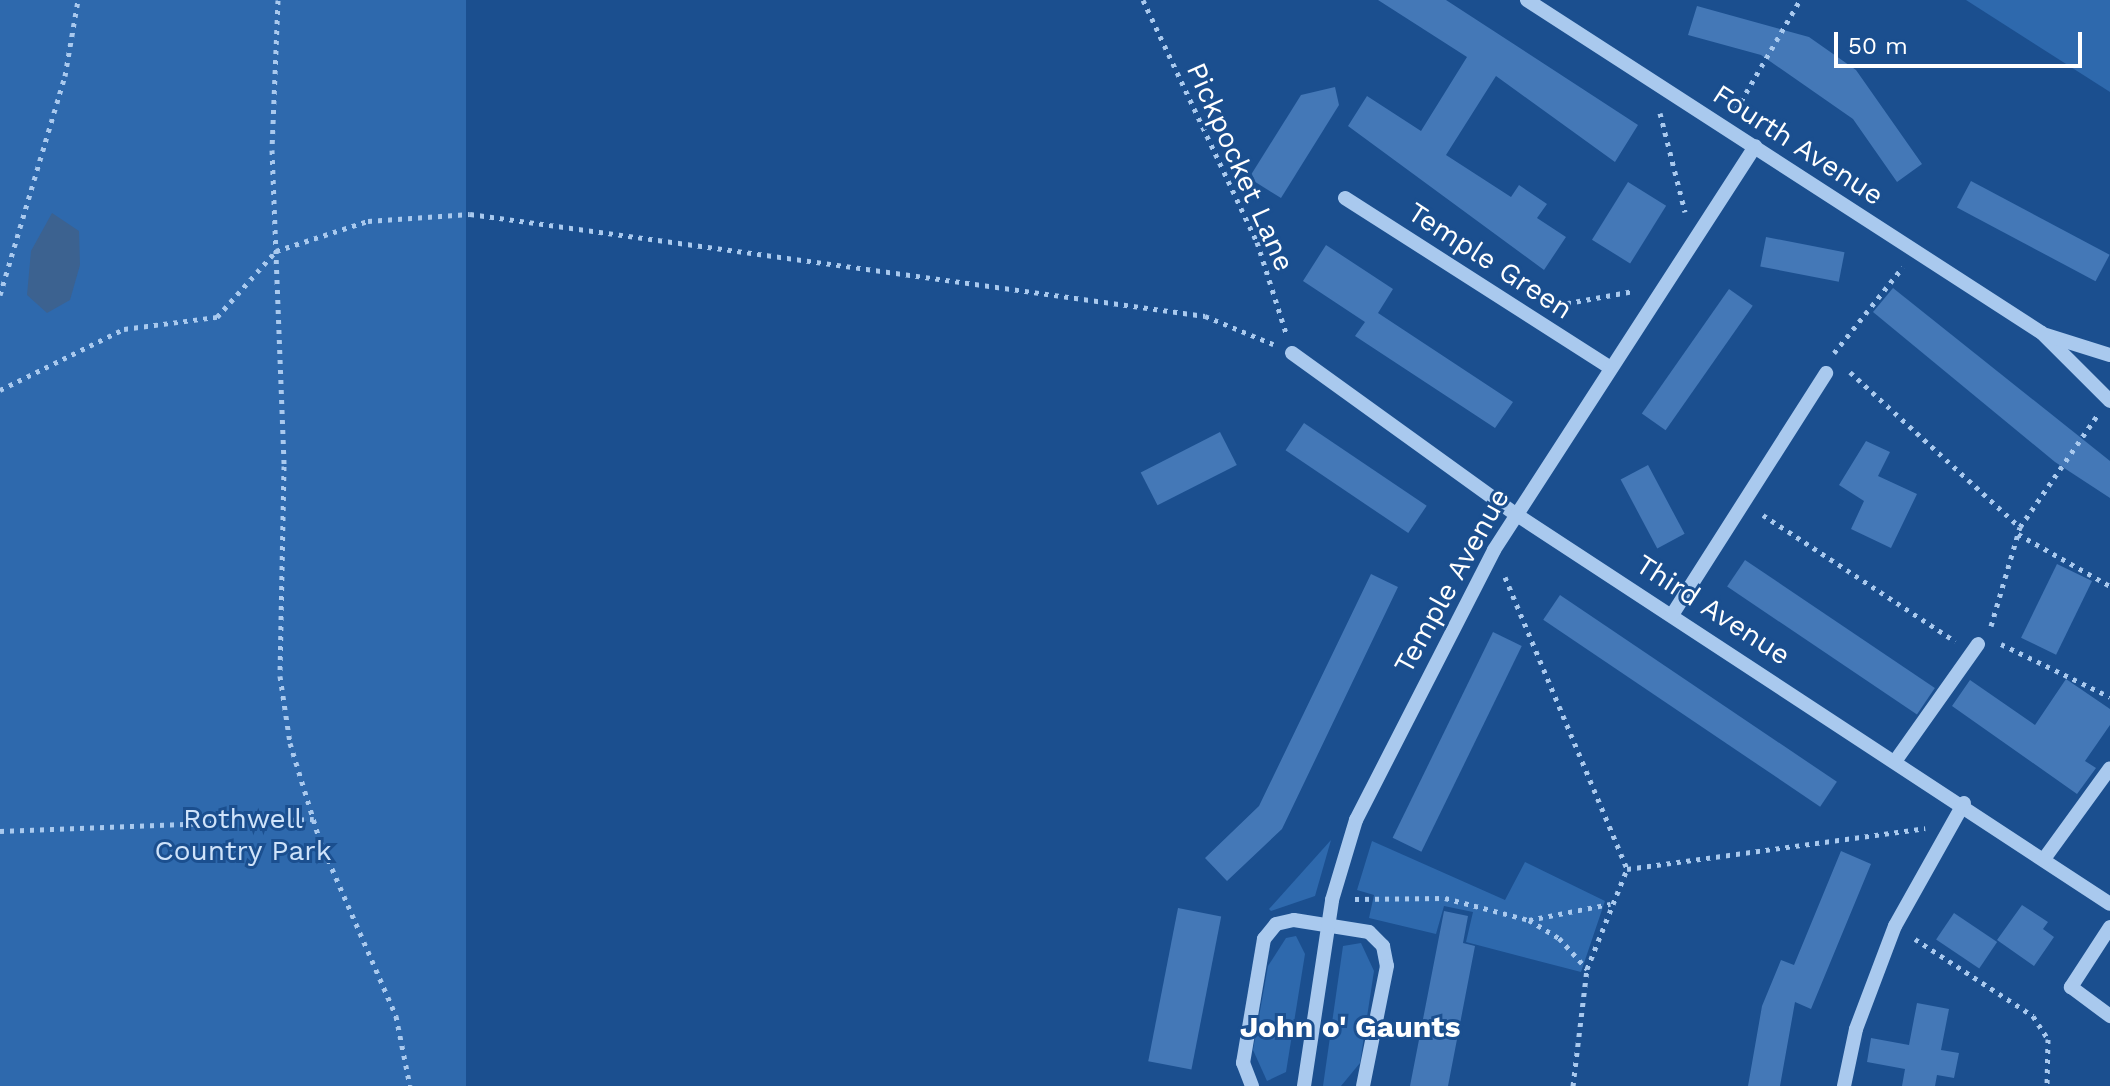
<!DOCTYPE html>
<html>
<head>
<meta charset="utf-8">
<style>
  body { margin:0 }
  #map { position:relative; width:2110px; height:1086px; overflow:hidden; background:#1b4f8f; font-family:"Work Sans",sans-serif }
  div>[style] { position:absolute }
  .green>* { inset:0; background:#2e69ad; transform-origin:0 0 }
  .water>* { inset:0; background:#3c6290 }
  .building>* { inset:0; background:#4478b7; transform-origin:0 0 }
  .path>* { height:5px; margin-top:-2.5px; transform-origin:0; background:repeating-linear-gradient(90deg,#a9c9ee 0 4px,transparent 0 10px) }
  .minor>* { height:14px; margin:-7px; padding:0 7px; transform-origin:7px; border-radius:7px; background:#a9c9ee }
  span { translate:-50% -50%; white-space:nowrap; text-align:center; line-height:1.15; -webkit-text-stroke:6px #1b4f8f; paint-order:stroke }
  .street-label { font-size:28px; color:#fff }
  .park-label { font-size:28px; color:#cfe3fa }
  .neighbourhood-label { font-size:30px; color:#fff; font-weight:700 }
  .scale { position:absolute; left:1834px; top:32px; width:248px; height:36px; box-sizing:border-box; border:4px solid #fff; border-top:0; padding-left:10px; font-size:24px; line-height:28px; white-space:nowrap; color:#fff; -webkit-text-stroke:6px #1b4f8f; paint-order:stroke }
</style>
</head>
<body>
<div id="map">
  <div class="green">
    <i style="left:0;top:0;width:466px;height:1086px"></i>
    <i style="clip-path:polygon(1966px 0,2110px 0,2110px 92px)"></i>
    <i style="clip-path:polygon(1331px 840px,1315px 896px,1271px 911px,1269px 909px)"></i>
    <i style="clip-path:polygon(1372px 841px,1505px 900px,1525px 862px,1605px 901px,1581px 972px,1466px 942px,1473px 912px,1444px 906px,1436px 934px,1369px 918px,1374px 895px,1357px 890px)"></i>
    <i style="clip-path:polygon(1296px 936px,1305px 954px,1286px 1072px,1267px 1081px,1253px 1050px,1268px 966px,1286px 938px)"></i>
    <i style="clip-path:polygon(1361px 943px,1374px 971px,1360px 1063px,1341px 1086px,1323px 1086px,1343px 946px)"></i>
  </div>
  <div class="water">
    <i style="clip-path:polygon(52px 213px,79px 231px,80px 265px,70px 300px,47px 313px,27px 295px,31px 251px)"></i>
  </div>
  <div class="building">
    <i style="clip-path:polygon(1378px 0,1446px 0,1638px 125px,1615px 162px,1496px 76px,1446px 155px,1511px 197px,1519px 185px,1547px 204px,1537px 218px,1566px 237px,1544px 270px,1348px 126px,1367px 96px,1421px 131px,1467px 57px)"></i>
    <i style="clip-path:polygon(1697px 6px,1809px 37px,1856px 70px,1922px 164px,1897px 182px,1853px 119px,1761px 55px,1688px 35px)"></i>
    <i style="clip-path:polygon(1335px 87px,1339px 105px,1281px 198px,1249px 178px,1301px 95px)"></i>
    <i style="left:1971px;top:181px;width:157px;height:30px;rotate:28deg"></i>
    <i style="left:1628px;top:182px;width:45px;height:68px;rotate:32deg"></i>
    <i style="left:1766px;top:237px;width:80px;height:30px;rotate:11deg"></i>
    <i style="clip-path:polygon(1326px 245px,1393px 289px,1378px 313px,1513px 402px,1495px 428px,1355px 336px,1365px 322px,1303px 281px)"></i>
    <i style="clip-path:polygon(1893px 288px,2110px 461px,2110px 498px,2055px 462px,1873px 312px)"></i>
    <i style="left:1729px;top:289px;width:29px;height:152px;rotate:35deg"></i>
    <i style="left:1304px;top:423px;width:148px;height:33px;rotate:34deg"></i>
    <i style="left:1220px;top:432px;width:37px;height:89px;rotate:63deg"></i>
    <i style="clip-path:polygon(1866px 441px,1890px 452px,1878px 476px,1917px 494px,1891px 548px,1851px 529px,1864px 501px,1839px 485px)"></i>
    <i style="left:1648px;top:465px;width:78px;height:31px;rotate:62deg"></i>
    <i style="left:1745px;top:560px;width:229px;height:32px;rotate:34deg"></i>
    <i style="left:2057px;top:564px;width:39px;height:82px;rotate:26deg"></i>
    <i style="clip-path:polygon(1371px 574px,1398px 587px,1282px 829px,1227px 881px,1205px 858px,1259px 806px)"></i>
    <i style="left:1560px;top:595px;width:334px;height:30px;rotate:34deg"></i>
    <i style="left:1493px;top:632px;width:32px;height:229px;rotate:26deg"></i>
    <i style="clip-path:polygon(2066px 679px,2110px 709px,2110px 725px,2085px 761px,2096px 768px,2077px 794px,1952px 706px,1970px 680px,2035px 725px)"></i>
    <i style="clip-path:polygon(1841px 851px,1871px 864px,1811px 1009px,1795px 1002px,1780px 1086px,1748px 1086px,1762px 1006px,1781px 960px,1794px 965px)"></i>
    <i style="clip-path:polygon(2022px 905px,2048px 922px,2043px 929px,2054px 937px,2034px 966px,1997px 940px)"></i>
    <i style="left:1178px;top:908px;width:44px;height:156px;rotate:11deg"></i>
    <i style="clip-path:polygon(1444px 911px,1468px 916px,1463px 943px,1475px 946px,1448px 1086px,1410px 1086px)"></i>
    <i style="left:1954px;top:913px;width:52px;height:32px;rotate:34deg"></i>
    <i style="clip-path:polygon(1917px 1003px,1949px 1009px,1941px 1050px,1959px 1053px,1954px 1078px,1937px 1075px,1935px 1086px,1902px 1086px,1905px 1069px,1867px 1062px,1871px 1038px,1909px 1045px)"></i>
  </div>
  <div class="path">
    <i style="left:278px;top:0;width:150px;rotate:92.3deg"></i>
    <i style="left:272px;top:150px;width:316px;rotate:87.8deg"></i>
    <i style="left:284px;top:466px;width:210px;rotate:91.1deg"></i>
    <i style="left:280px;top:676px;width:68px;rotate:81.5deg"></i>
    <i style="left:290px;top:743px;width:102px;rotate:73deg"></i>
    <i style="left:320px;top:841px;width:191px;rotate:66.5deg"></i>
    <i style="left:396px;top:1016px;width:71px;rotate:78.7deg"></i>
    <i style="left:1143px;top:0;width:268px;rotate:64.8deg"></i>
    <i style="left:1257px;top:242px;width:96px;rotate:72.3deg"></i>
    <i style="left:1736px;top:110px;width:127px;rotate:-59.8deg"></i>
    <i style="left:1660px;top:113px;width:102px;rotate:75.8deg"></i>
    <i style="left:0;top:295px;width:228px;rotate:-73.5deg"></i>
    <i style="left:65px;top:76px;width:77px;rotate:-80.3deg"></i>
    <i style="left:1557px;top:305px;width:78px;rotate:-10.3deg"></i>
    <i style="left:1834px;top:353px;width:110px;rotate:-51.3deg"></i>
    <i style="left:1850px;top:372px;width:230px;rotate:42.4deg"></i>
    <i style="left:0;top:390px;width:138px;rotate:-26.2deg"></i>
    <i style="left:124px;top:329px;width:94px;rotate:-7.4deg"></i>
    <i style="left:217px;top:317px;width:89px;rotate:-48.2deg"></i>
    <i style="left:276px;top:251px;width:97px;rotate:-18.1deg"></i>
    <i style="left:368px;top:221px;width:102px;rotate:-3.9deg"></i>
    <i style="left:470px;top:214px;width:742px;rotate:7.9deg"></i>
    <i style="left:1205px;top:316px;width:74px;rotate:22.4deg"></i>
    <i style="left:1763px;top:515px;width:230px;rotate:33.3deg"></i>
    <i style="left:2018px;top:534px;width:106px;rotate:29.5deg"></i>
    <i style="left:1505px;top:577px;width:316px;rotate:67.3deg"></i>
    <i style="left:1627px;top:869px;width:301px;rotate:-7.8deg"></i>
    <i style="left:1991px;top:626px;width:103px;rotate:-73.7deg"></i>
    <i style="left:2020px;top:527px;width:135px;rotate:-55.3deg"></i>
    <i style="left:2001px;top:644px;width:121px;rotate:25.9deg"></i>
    <i style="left:0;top:831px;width:314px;rotate:-2.2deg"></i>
    <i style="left:1355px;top:899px;width:90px;rotate:-0.6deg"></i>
    <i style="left:1445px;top:898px;width:87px;rotate:14.7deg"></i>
    <i style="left:1529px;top:920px;width:83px;rotate:-11.2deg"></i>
    <i style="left:1529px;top:920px;width:35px;rotate:31deg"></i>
    <i style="left:1559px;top:938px;width:42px;rotate:47.9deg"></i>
    <i style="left:1915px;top:939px;width:141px;rotate:33.1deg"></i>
    <i style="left:2033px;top:1016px;width:27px;rotate:57deg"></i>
    <i style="left:2048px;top:1039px;width:47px;rotate:91.2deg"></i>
    <i style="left:1573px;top:1086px;width:118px;rotate:-83.2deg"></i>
    <i style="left:1587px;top:969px;width:108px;rotate:-68.2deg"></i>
  </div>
  <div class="minor">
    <i style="left:1527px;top:0;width:613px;rotate:32.89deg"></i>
    <i style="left:2042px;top:333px;width:96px;rotate:45deg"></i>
    <i style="left:1345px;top:198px;width:312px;rotate:32.6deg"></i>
    <i style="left:2046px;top:335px;width:67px;rotate:17.4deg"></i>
    <i style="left:1292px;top:353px;width:277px;rotate:35.8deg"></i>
    <i style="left:1517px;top:515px;width:709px;rotate:33.26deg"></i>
    <i style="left:1672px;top:615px;width:287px;rotate:-57.5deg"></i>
    <i style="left:1896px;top:760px;width:142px;rotate:-54.7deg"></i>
    <i style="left:2044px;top:859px;width:112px;rotate:-54deg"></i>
    <i style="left:2110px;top:927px;width:72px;rotate:123deg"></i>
    <i style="left:2071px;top:987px;width:49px;rotate:36.6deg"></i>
    <i style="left:1252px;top:1086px;width:25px;rotate:-111deg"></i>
    <i style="left:1243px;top:1063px;width:126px;rotate:-80.4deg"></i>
    <i style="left:1264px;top:939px;width:19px;rotate:-51deg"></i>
    <i style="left:1276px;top:924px;width:18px;rotate:-13deg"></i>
    <i style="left:1294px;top:920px;width:76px;rotate:9.1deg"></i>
    <i style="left:1369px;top:932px;width:20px;rotate:45deg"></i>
    <i style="left:1383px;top:946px;width:20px;rotate:79deg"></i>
    <i style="left:1387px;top:966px;width:122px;rotate:101.3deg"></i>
    <i style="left:1304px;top:1086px;width:188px;rotate:-81.4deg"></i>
    <i style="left:1332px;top:900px;width:84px;rotate:-73.3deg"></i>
    <i style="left:1356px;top:820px;width:303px;rotate:-62.9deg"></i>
    <i style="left:1494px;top:550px;width:481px;rotate:-57.1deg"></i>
    <i style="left:1844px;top:1086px;width:58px;rotate:-78.1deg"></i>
    <i style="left:1856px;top:1029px;width:110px;rotate:-69.3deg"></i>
    <i style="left:1895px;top:926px;width:141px;rotate:-60.7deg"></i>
  </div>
  <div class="street-label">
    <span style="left:1798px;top:145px;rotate:33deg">Fourth Avenue</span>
    <span style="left:1240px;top:167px;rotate:66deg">Pickpocket Lane</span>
    <span style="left:1490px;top:261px;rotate:33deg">Temple Green</span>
    <span style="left:1452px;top:581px;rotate:-61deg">Temple Avenue</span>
    <span style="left:1713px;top:610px;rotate:33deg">Third Avenue</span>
  </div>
  <div class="park-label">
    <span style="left:243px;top:835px">Rothwell<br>Country Park</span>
  </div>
  <div class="neighbourhood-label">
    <span style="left:1350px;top:1027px">John o' Gaunts</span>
  </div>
  <div class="scale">50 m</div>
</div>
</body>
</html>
